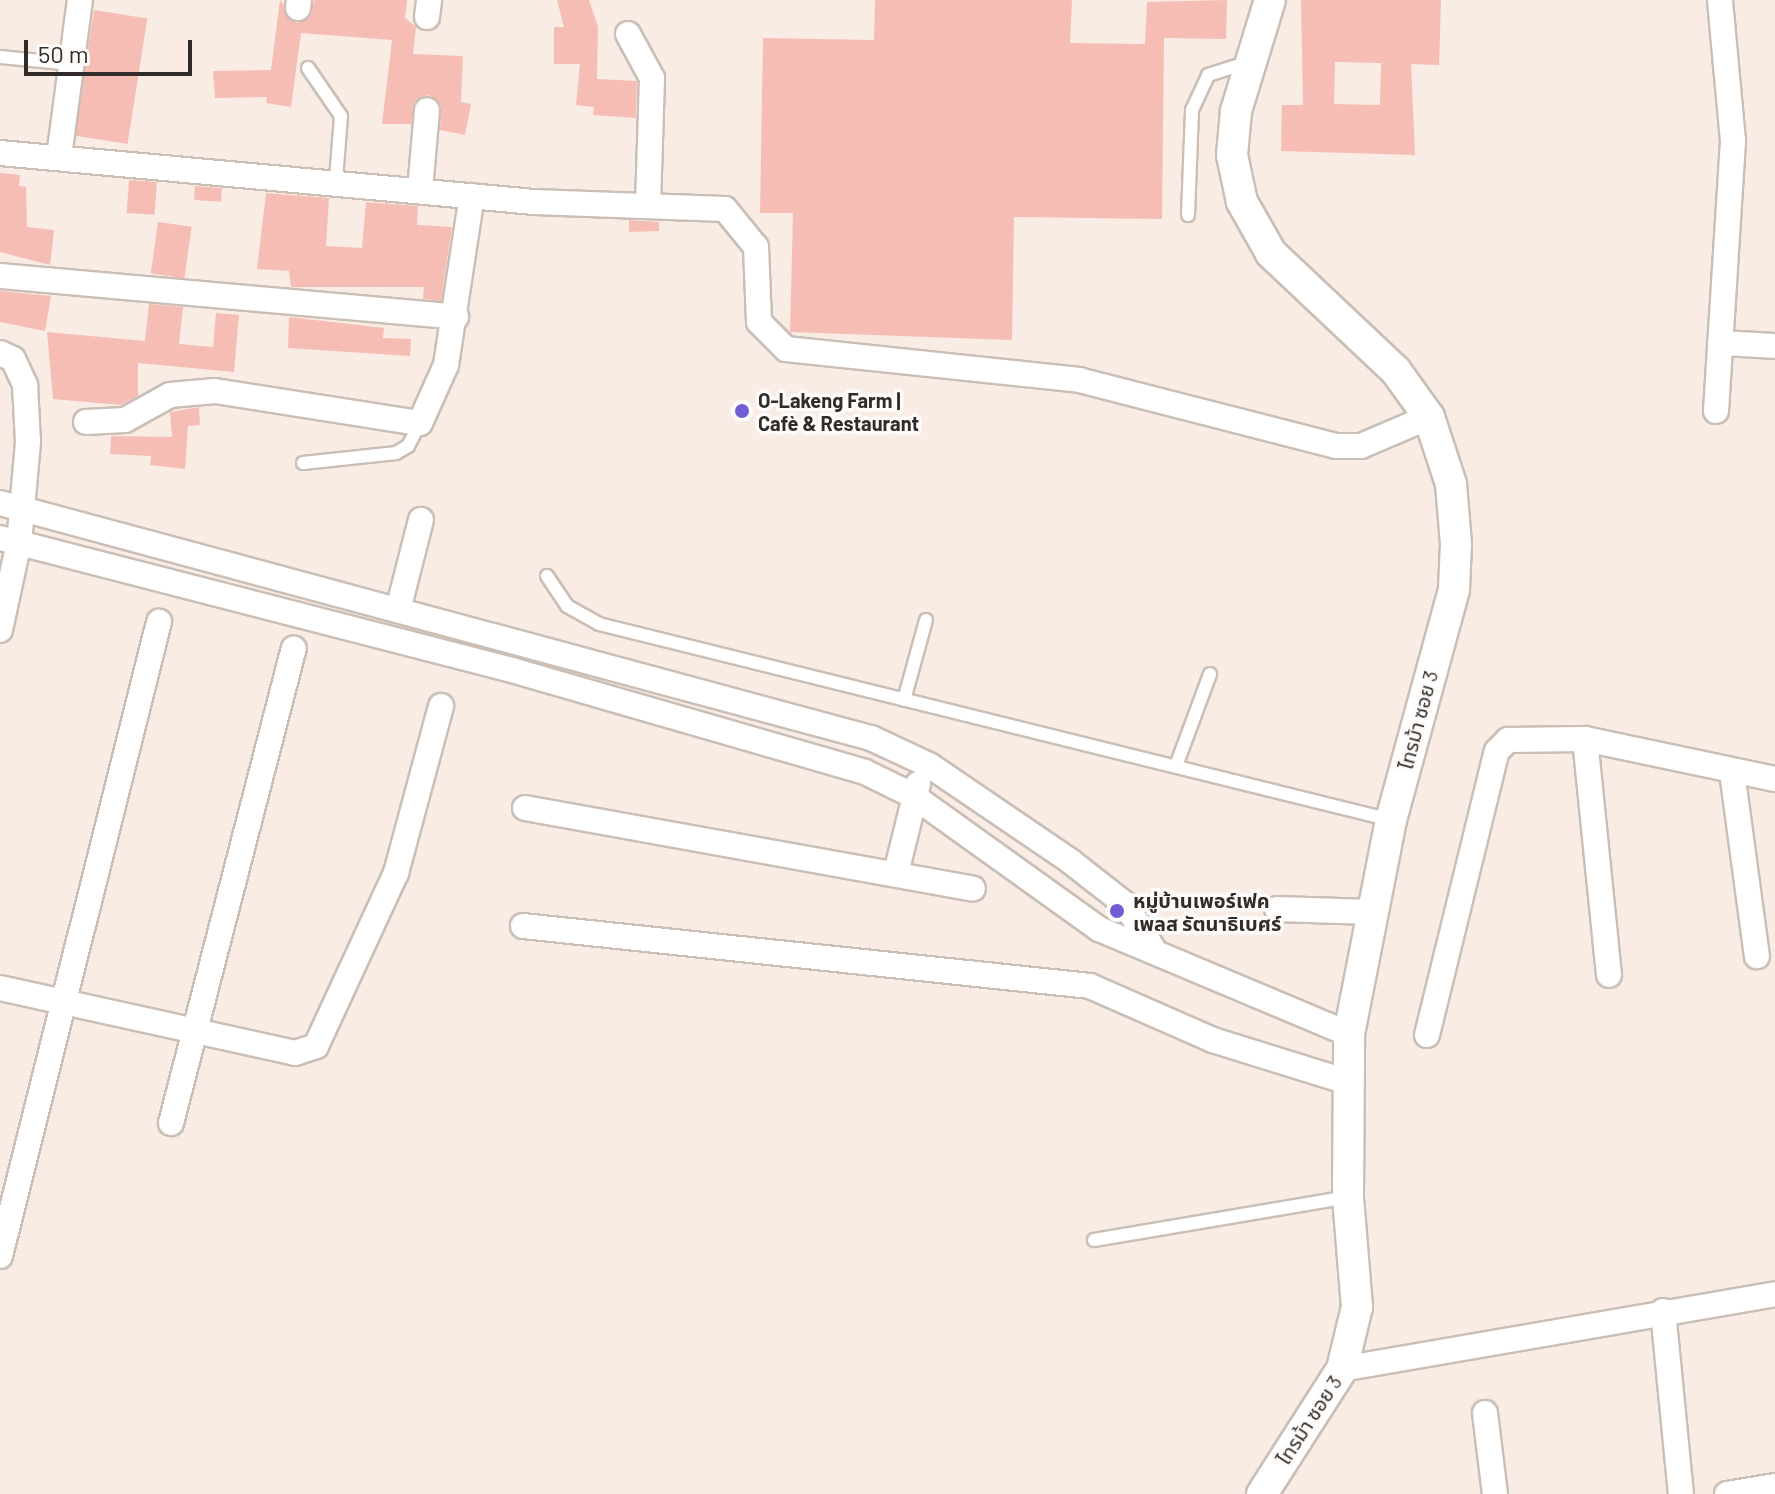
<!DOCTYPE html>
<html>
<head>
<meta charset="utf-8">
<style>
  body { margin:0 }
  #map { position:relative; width:1775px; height:1494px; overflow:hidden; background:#f9ece4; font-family:Barlow,"Noto Sans Thai",sans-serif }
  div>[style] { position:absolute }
  .building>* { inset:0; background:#f6bdb4; transform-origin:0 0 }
  .roads { filter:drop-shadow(2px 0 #cabeb5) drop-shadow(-2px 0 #cabeb5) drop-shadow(0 2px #cabeb5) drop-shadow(0 -2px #cabeb5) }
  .service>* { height:12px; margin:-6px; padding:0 6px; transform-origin:6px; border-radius:6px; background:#fff }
  .minor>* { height:24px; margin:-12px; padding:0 12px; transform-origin:12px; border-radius:12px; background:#fff }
  .tertiary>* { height:30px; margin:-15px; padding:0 15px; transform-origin:15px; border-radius:15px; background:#fff }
  .dots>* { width:22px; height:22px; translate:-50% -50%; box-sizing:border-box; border:4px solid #fefcfa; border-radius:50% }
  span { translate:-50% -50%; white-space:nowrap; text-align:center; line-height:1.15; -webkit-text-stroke:7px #fefcfa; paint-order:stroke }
  .poi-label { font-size:20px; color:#312c29; font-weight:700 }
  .left { translate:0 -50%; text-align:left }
  .street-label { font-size:20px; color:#312c29 }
  .scale { position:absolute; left:24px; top:40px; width:168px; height:36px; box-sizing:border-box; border:4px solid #312c29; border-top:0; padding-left:10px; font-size:24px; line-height:28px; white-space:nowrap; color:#312c29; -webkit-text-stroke:6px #fefcfa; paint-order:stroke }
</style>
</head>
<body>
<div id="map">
  <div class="building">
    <i style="clip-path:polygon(280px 0,297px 23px,310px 16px,314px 0,407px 0,405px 18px,416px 27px,413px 54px,463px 56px,461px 102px,471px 104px,465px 135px,440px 130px,441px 104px,429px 95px,414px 102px,411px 124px,382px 124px,392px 40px,301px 33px,291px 107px,266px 103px,267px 97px,215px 98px,213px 71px,271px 70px)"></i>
    <i style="clip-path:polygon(557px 0,589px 0,598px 27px,597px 79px,637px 81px,636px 118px,593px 115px,594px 107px,576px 105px,580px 64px,554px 64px,554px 27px,564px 27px)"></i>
    <i style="clip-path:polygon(875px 0,1072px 0,1070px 43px,1145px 44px,1147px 2px,1227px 0,1226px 39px,1164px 38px,1162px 219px,1014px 217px,1012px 340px,790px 332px,793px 213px,760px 213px,763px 38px,874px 40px)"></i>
    <i style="clip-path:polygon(evenodd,1301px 0,1441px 0,1439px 65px,1411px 64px,1415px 155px,1281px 151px,1282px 105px,1303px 105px,1301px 0,1335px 62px,1381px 63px,1380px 105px,1334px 104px,1335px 62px)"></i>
    <i style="left:94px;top:10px;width:54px;height:127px;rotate:9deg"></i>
    <i style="clip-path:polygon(0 173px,20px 175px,19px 186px,26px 187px,27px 227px,54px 230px,50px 265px,0 252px)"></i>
    <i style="left:129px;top:180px;width:28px;height:33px;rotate:4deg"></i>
    <i style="left:195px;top:186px;width:27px;height:14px;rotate:4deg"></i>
    <i style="clip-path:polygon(266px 193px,329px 198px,326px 246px,362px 248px,366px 202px,418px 206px,417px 225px,452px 227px,441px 301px,423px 299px,424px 287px,291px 287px,289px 271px,257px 269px)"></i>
    <i style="clip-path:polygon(629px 220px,659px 222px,659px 231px,629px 232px)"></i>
    <i style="left:158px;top:222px;width:34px;height:52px;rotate:8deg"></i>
    <i style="clip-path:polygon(0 291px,51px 296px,45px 331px,0 322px)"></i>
    <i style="clip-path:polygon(149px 304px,183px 307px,179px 344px,213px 347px,216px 313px,239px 315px,234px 372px,138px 363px,138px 396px,121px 405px,53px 399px,47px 332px,145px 341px)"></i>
    <i style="clip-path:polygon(289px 317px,384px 328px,383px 338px,411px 339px,410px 356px,288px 348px)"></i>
    <i style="clip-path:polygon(199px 407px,200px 425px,188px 426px,185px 469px,150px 465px,151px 456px,110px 454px,111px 436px,172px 437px,170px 412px)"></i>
  </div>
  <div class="roads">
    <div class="service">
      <i style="left:0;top:57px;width:71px;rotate:5.6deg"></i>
      <i style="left:308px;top:68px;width:58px;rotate:55.5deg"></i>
      <i style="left:341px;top:116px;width:64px;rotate:94.5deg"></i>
      <i style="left:1188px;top:215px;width:105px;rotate:-87.8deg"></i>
      <i style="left:1192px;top:110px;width:38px;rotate:-65deg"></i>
      <i style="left:1208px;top:75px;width:43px;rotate:-17.6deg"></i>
      <i style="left:303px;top:463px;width:94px;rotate:-6.1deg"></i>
      <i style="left:396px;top:453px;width:14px;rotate:-30deg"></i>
      <i style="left:408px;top:446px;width:26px;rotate:-62deg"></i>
      <i style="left:547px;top:576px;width:36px;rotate:56deg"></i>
      <i style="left:567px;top:606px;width:37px;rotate:29deg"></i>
      <i style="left:599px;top:624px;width:816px;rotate:13.9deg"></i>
      <i style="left:904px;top:700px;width:83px;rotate:-74.6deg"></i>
      <i style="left:1176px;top:766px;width:98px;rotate:-69.7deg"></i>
      <i style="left:1094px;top:1240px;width:258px;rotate:-9.6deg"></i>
    </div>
    <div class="minor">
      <i style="left:298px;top:8px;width:8px;rotate:-83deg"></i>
      <i style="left:427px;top:17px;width:17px;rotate:-83deg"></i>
      <i style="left:628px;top:34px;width:50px;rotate:61.4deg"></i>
      <i style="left:652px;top:78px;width:126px;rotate:91.8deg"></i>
      <i style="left:0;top:153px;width:536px;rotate:5.24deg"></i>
      <i style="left:534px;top:202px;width:191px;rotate:2.1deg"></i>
      <i style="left:725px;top:209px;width:49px;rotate:50.8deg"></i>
      <i style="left:756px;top:247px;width:75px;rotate:87.7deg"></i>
      <i style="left:759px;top:322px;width:38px;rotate:45deg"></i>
      <i style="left:786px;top:349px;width:295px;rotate:6deg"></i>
      <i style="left:1079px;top:380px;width:265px;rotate:14.4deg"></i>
      <i style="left:1336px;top:446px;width:25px"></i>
      <i style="left:1361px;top:446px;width:74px;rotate:-23.1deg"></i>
      <i style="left:59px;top:157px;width:158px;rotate:-82.4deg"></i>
      <i style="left:420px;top:190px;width:80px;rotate:-85deg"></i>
      <i style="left:0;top:276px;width:458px;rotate:5.1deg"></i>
      <i style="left:1720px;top:343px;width:55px;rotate:3.1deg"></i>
      <i style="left:0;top:353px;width:14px;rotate:25deg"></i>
      <i style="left:13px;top:359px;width:29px;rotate:65deg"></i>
      <i style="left:25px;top:385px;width:57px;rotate:87deg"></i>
      <i style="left:28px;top:442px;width:100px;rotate:95.1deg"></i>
      <i style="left:19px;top:542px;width:90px;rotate:102.2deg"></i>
      <i style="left:1716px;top:411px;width:271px;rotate:-86.4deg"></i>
      <i style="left:1733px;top:141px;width:142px;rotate:-95.3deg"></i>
      <i style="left:86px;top:422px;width:39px;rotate:-3deg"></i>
      <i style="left:125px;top:420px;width:51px;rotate:-29.1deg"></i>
      <i style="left:170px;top:395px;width:45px;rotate:-5.1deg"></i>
      <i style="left:215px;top:391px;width:207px;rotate:8.9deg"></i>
      <i style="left:420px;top:423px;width:64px;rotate:-65.9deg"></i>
      <i style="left:446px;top:365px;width:171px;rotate:-81.3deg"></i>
      <i style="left:0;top:503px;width:902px;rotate:15.1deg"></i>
      <i style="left:871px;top:738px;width:64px;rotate:25deg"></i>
      <i style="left:929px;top:765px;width:171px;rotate:34.2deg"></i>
      <i style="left:1070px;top:861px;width:70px;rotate:38deg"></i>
      <i style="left:1125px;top:904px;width:51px;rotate:57.9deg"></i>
      <i style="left:0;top:538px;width:529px;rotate:14.46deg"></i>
      <i style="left:512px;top:670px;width:367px;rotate:16.1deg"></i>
      <i style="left:865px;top:772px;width:52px;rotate:26.1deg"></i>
      <i style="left:912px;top:795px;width:230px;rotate:35.6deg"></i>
      <i style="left:1099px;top:929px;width:271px;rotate:22.8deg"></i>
      <i style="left:398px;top:610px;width:93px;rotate:-75.7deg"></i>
      <i style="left:1585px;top:739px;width:237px;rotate:84.2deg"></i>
      <i style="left:1732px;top:772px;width:186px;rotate:82.3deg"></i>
      <i style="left:525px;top:808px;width:455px;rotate:10.2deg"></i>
      <i style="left:896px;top:873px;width:92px;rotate:-76.1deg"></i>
      <i style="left:1277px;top:909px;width:95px;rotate:1.8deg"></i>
      <i style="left:523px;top:926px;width:570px;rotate:6.04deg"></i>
      <i style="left:1090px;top:986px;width:134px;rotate:23.7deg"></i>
      <i style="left:1213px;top:1040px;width:141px;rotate:17.3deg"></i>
      <i style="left:0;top:988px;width:302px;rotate:12.4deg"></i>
      <i style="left:295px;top:1053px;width:22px;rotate:-18deg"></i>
      <i style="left:316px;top:1046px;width:191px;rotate:-65.2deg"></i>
      <i style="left:396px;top:873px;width:173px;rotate:-74.9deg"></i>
      <i style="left:1427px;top:1035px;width:292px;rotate:-76.2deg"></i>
      <i style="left:1497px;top:751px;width:16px;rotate:-45deg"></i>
      <i style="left:1508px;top:740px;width:77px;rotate:-0.7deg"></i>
      <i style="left:1585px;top:739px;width:194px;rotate:11.9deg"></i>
      <i style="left:171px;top:1123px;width:490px;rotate:-75.5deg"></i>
      <i style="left:0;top:1256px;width:654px;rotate:-75.92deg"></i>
      <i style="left:1663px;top:1311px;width:184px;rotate:84.4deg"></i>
      <i style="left:1342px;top:1369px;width:439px;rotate:-9.8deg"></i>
      <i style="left:1485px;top:1413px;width:82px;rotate:83deg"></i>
      <i style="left:1727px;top:1494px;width:49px;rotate:-9.5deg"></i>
    </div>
    <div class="tertiary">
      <i style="left:1262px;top:1494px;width:148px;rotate:-57.4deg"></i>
      <i style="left:1342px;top:1369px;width:64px;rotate:-76.4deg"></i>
      <i style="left:1357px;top:1307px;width:110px;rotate:-94.7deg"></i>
      <i style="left:1348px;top:1197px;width:163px;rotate:-89.6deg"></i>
      <i style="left:1349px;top:1034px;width:218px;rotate:-78.9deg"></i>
      <i style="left:1391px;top:820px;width:239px;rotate:-74.7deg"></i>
      <i style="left:1454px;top:589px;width:45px;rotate:-87.5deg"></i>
      <i style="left:1456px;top:544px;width:60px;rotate:-94.8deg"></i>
      <i style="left:1451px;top:484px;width:71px;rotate:-108.2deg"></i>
      <i style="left:1429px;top:417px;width:57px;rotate:-125.7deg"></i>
      <i style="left:1396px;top:371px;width:172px;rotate:-136.7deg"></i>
      <i style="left:1271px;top:253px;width:59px;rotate:-119.6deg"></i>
      <i style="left:1242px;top:202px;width:48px;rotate:-102deg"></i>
      <i style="left:1232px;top:155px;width:44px;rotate:-84.8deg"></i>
      <i style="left:1236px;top:111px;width:116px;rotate:-73deg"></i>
    </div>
  </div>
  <div class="dots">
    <i style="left:742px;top:411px;background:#715cd6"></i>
    <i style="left:1117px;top:911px;background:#715cd6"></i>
  </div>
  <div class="poi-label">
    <span class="left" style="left:758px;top:412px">O-Lakeng Farm |<br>Cafè &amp; Restaurant</span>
    <span class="left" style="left:1133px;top:912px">หมู่บ้านเพอร์เฟค<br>เพลส รัตนาธิเบศร์</span>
  </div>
  <div class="street-label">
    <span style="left:1418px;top:720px;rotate:-75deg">ไทรม้า ซอย 3</span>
    <span style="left:1309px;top:1420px;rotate:-57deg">ไทรม้า ซอย 3</span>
  </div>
  <div class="scale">50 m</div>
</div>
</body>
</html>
